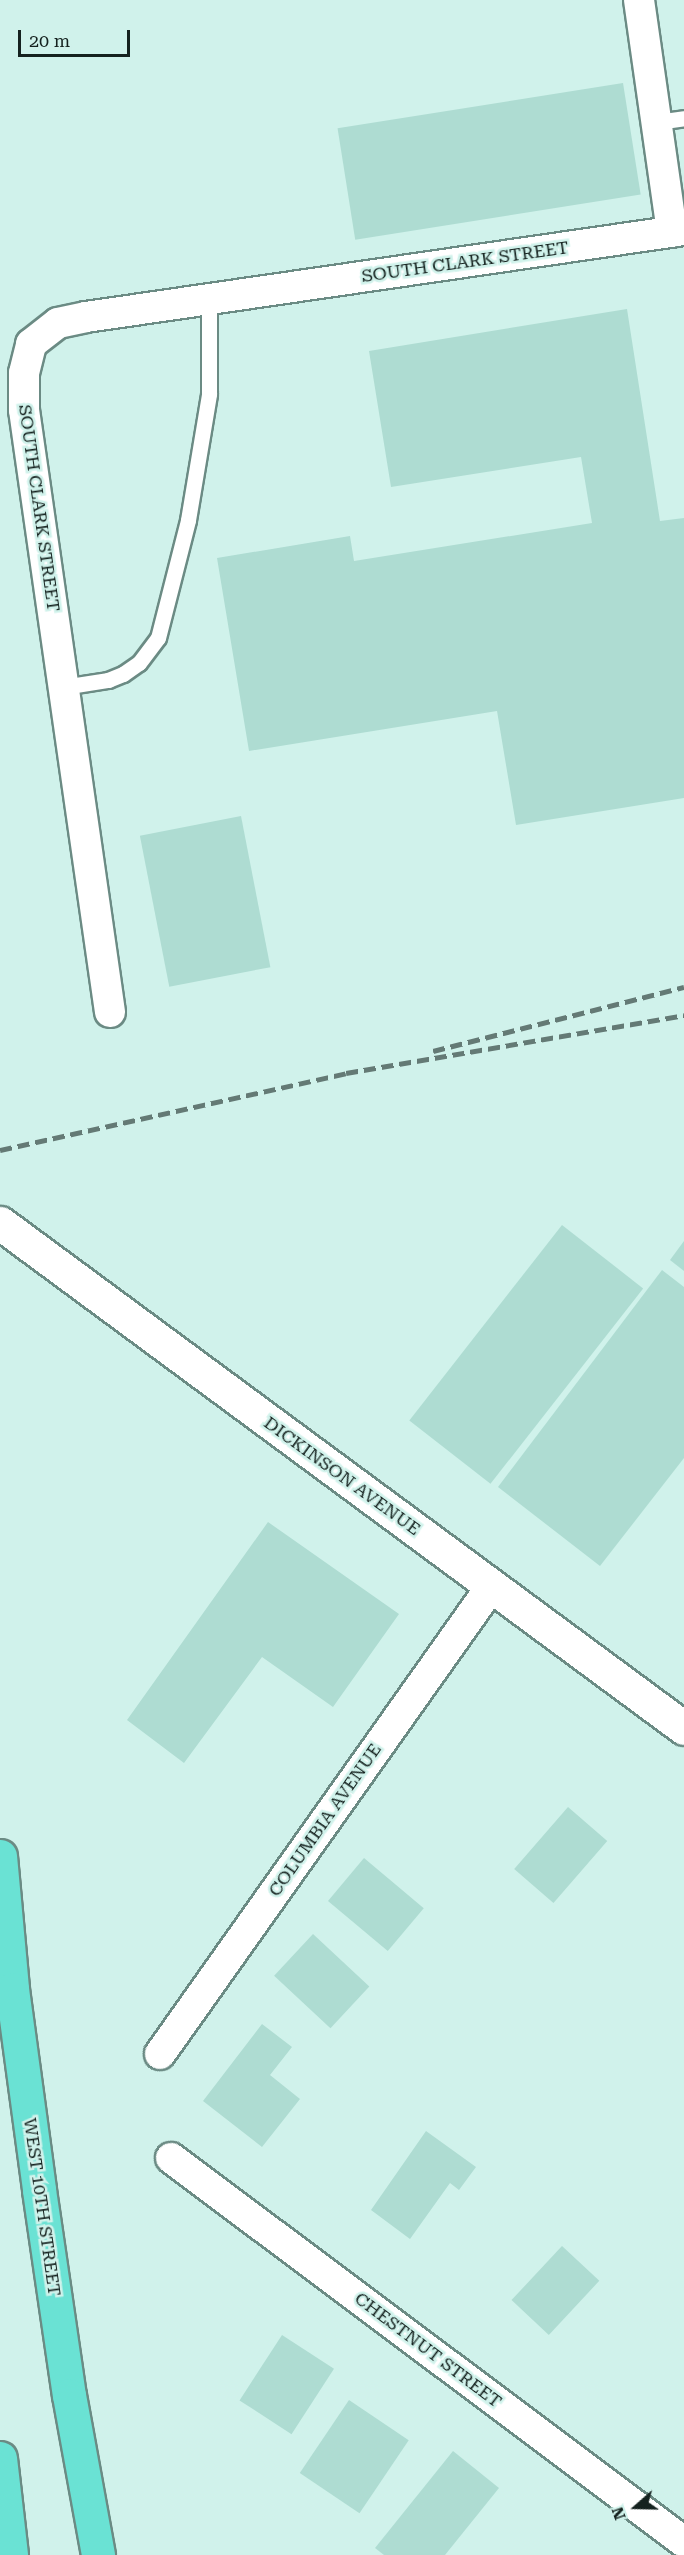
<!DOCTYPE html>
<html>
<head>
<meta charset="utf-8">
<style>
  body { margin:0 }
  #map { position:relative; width:684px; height:2555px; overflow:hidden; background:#d0f2eb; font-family:"Roboto Serif",serif }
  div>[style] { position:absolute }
  .building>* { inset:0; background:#aedcd2; transform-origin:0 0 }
  .roads { filter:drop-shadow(2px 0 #6b8b84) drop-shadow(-2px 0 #6b8b84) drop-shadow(0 2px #6b8b84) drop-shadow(0 -2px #6b8b84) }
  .service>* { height:15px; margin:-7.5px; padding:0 7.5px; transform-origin:7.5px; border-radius:7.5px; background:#fff }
  .minor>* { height:30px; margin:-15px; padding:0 15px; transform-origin:15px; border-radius:15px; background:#fff }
  .secondary>* { height:33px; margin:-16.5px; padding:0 16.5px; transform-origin:16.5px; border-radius:16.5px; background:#fff }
  .primary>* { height:33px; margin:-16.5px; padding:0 16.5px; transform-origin:16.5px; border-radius:16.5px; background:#6ae2d4 }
  .rail>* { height:4.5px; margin-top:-2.25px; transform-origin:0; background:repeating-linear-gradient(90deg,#647a75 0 12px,transparent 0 18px) }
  span { translate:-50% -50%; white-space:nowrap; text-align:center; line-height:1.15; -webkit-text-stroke:5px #d0f2eb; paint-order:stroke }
  .street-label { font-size:18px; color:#15221f }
  .north { position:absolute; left:606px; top:2477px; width:60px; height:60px; -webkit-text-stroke:4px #d0f2eb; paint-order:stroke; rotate:250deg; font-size:16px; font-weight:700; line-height:24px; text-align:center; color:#15221f }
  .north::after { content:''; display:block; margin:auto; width:21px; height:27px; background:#15221f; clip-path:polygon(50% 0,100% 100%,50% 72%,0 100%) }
  .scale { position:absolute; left:18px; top:30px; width:112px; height:27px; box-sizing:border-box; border:3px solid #15221f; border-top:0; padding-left:8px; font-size:18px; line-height:21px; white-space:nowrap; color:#15221f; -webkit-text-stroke:4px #d0f2eb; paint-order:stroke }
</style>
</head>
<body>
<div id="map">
  <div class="building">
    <i style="left:623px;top:83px;width:113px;height:289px;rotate:81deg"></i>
    <i style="clip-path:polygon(627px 309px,660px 521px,684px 518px,684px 798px,516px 825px,497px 711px,249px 751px,217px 558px,350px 536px,354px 561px,592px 523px,581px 457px,391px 487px,369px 351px)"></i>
    <i style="left:241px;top:816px;width:154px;height:103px;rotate:79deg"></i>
    <i style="left:562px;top:1225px;width:103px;height:248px;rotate:38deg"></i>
    <i style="clip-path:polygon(684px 1241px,684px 1271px,670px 1260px)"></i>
    <i style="clip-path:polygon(662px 1270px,684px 1287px,684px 1458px,600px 1566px,498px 1487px)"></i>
    <i style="clip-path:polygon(268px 1522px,399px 1614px,333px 1707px,262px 1657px,184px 1763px,127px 1720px)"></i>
    <i style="left:568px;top:1807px;width:52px;height:82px;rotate:41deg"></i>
    <i style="left:364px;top:1858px;width:78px;height:56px;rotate:40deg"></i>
    <i style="left:313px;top:1934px;width:77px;height:57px;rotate:43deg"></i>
    <i style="clip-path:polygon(262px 2024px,292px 2047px,270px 2075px,300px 2099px,262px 2147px,203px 2101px)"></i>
    <i style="clip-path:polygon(426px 2131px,476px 2167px,459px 2190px,450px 2183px,410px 2239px,371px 2210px)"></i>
    <i style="left:562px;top:2246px;width:51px;height:74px;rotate:43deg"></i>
    <i style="left:282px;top:2335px;width:62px;height:78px;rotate:33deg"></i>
    <i style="left:349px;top:2400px;width:72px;height:88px;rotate:34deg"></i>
    <i style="clip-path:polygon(453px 2451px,499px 2488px,445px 2555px,384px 2555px,375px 2548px)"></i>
  </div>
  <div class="roads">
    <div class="service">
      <i style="left:657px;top:122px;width:27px;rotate:-8deg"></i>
      <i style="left:63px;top:687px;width:46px;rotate:-8.8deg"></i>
      <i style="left:108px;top:680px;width:16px;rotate:-22deg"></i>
      <i style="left:123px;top:674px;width:19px;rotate:-35deg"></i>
      <i style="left:139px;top:663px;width:31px;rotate:-53deg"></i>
      <i style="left:158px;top:638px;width:122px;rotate:-75.7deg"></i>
      <i style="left:188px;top:520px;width:128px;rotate:-80.5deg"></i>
      <i style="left:209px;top:394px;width:95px;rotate:-90deg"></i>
    </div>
    <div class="minor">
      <i style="left:639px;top:0;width:234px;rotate:81.9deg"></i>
      <i style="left:110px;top:1012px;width:608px;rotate:-98.13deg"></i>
      <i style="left:24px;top:410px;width:37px;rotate:-90deg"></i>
      <i style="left:24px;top:373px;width:30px;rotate:-76deg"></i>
      <i style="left:31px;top:344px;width:34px;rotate:-38deg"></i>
      <i style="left:58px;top:323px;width:29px;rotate:-12deg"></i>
      <i style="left:86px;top:317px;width:604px;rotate:-8.28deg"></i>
      <i style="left:160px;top:2054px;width:572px;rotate:-54.67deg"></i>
      <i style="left:171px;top:2158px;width:641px;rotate:36.82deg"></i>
    </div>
    <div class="secondary">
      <i style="left:0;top:1223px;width:850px;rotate:36.44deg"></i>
    </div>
    <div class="primary">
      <i style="left:0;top:1856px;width:134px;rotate:84.8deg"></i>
      <i style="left:12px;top:1989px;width:203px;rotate:82.3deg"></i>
      <i style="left:39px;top:2190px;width:207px;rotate:81.7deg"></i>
      <i style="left:69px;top:2395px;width:163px;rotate:79.7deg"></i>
      <i style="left:0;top:2458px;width:98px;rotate:83.5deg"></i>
    </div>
  </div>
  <div class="rail">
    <i style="left:433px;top:1051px;width:259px;rotate:-14.3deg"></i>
    <i style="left:0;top:1150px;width:354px;rotate:-12.5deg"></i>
    <i style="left:346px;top:1073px;width:343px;rotate:-9.7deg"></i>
  </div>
  <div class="street-label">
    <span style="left:465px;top:262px;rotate:-8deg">SOUTH CLARK STREET</span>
    <span style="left:39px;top:508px;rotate:82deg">SOUTH CLARK STREET</span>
    <span style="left:342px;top:1476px;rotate:36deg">DICKINSON AVENUE</span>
    <span style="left:325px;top:1820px;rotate:-55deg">COLUMBIA AVENUE</span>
    <span style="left:42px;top:2207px;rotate:82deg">WEST 10TH STREET</span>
    <span style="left:428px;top:2350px;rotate:37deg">CHESTNUT STREET</span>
  </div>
  <div class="north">N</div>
  <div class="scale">20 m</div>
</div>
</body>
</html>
